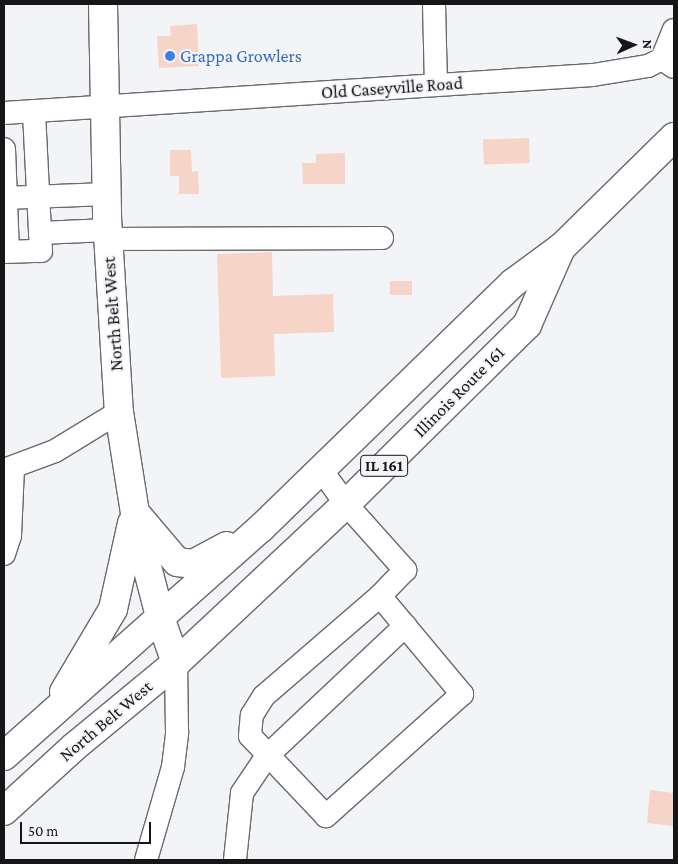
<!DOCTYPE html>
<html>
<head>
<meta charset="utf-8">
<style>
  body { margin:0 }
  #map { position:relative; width:678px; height:864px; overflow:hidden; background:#f3f4f8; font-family:"Crimson Pro",serif }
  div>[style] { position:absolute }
  .building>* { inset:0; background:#f6d4c8; transform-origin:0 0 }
  .roads { filter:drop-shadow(1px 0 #696a6e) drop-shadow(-1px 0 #696a6e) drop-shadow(0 1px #696a6e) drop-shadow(0 -1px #696a6e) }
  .minor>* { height:22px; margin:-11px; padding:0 11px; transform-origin:11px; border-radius:11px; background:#fff }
  .major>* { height:28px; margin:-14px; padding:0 14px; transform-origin:14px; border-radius:14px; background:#fff }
  .dots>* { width:14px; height:14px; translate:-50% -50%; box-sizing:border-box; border:2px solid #f3f4f8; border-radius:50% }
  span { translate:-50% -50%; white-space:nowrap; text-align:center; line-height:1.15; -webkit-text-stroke:4px #f3f4f8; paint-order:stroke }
  .shield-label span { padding:1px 4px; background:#f3f4f8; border:1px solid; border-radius:4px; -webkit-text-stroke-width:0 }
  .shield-label { font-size:16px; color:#161617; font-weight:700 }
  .shop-label { font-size:18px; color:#366cbe }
  .left { translate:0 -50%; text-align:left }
  .street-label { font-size:18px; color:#161617 }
  .frame { position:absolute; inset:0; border:5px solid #161617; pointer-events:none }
  .north { position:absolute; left:608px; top:20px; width:50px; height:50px; -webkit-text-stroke:4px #f3f4f8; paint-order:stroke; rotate:88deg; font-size:14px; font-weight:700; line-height:20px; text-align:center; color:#161617 }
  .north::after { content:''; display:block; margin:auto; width:18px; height:22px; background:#161617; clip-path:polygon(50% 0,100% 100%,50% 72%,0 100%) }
  .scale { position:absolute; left:20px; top:822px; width:131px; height:22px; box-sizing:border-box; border:2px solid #161617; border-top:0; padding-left:6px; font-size:15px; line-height:18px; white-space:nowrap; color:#161617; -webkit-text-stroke:4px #f3f4f8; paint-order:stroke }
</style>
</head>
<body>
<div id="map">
  <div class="building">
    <i style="clip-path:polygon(197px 24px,199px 66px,159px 68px,157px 36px,171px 36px,170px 26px)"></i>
    <i style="left:529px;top:138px;width:25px;height:46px;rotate:88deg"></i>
    <i style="clip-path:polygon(170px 150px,191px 150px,192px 172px,198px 171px,199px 194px,179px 194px,179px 176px,170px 176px)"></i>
    <i style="clip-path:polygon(345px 153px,345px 184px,303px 184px,302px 163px,316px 163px,316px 154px)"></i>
    <i style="clip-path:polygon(272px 252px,273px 296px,333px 294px,334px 332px,274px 334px,275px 376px,221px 378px,217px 254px)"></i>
    <i style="left:390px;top:281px;width:22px;height:14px"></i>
    <i style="clip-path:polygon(650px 790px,674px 793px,674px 826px,647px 823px)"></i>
  </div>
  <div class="roads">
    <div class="minor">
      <i style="left:434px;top:4px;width:81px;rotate:88.6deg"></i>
      <i style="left:662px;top:59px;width:31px;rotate:-68deg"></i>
      <i style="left:4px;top:113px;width:590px;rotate:-3.69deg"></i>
      <i style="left:593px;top:75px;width:56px;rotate:-9.3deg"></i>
      <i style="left:648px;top:66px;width:16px;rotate:-27deg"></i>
      <i style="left:662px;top:59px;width:14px;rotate:34deg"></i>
      <i style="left:4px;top:149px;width:102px;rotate:87.8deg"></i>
      <i style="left:4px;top:198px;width:103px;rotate:-2.2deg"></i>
      <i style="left:40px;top:233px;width:68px;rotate:-2.5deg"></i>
      <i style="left:108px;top:239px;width:274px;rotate:-0.2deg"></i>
      <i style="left:4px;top:252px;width:37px;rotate:-2deg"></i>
      <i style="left:41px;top:251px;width:140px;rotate:-92.9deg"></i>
      <i style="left:4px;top:470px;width:54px;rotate:-20.4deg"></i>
      <i style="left:55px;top:451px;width:75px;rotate:-31.4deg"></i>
      <i style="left:322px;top:471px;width:41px;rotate:54deg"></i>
      <i style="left:346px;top:504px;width:89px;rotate:48.2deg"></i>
      <i style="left:405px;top:570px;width:36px;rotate:134deg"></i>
      <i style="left:380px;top:596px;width:128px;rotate:50.1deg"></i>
      <i style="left:462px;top:694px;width:183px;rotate:138.1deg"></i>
      <i style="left:326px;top:816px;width:110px;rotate:-133.5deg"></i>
      <i style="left:250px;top:736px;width:21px;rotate:-85deg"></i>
      <i style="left:252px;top:715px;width:22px;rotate:-58deg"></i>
      <i style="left:264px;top:696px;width:153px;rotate:-40.8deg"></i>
      <i style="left:4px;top:554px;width:19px;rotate:-72deg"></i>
      <i style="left:10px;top:536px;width:69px;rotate:-87.5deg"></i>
      <i style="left:146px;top:860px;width:97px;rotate:-73.8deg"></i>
      <i style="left:173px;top:767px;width:35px;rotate:-83deg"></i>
      <i style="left:177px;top:732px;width:69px;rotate:-90.8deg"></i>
      <i style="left:235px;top:860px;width:67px;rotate:-84deg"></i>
      <i style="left:242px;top:793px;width:45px;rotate:-56deg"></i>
      <i style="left:267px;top:756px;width:190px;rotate:-43.3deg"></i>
    </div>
    <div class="major">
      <i style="left:103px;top:4px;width:214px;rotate:88.9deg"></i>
      <i style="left:107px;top:218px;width:194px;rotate:86.5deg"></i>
      <i style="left:119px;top:412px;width:121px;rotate:81deg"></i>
      <i style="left:138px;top:532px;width:91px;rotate:75.4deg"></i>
      <i style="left:161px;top:620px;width:46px;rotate:70.8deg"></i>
      <i style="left:138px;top:516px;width:60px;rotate:49.7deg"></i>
      <i style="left:177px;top:562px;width:16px;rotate:7deg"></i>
      <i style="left:193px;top:564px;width:38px;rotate:-28deg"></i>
      <i style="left:64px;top:692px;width:96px;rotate:-59.4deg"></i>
      <i style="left:113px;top:609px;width:88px;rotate:-77.5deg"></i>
      <i style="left:4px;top:756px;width:344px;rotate:-41.6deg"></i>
      <i style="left:261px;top:528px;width:351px;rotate:-44.2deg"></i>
      <i style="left:513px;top:283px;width:61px;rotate:-36.3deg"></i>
      <i style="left:562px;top:247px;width:157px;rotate:-44.5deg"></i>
      <i style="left:4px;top:811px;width:95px;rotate:-42.4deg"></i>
      <i style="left:74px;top:747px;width:132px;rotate:-39.5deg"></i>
      <i style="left:176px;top:663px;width:233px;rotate:-43.1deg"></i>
      <i style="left:346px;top:504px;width:255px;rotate:-44.7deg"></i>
      <i style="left:527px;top:325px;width:84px;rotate:-66.2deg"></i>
    </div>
  </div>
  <div class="dots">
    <i style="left:170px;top:56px;background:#3f7fe0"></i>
  </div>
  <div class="shield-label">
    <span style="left:384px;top:466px">IL 161</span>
  </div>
  <div class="shop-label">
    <span class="left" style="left:180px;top:56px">Grappa Growlers</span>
  </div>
  <div class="street-label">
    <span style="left:392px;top:88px;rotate:-4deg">Old Caseyville Road</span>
    <span style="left:113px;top:314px;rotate:-94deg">North Belt West</span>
    <span style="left:459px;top:392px;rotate:-45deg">Illinois Route 161</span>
    <span style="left:106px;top:721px;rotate:-40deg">North Belt West</span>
  </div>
  <div class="frame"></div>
  <div class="north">N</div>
  <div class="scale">50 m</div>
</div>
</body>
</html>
